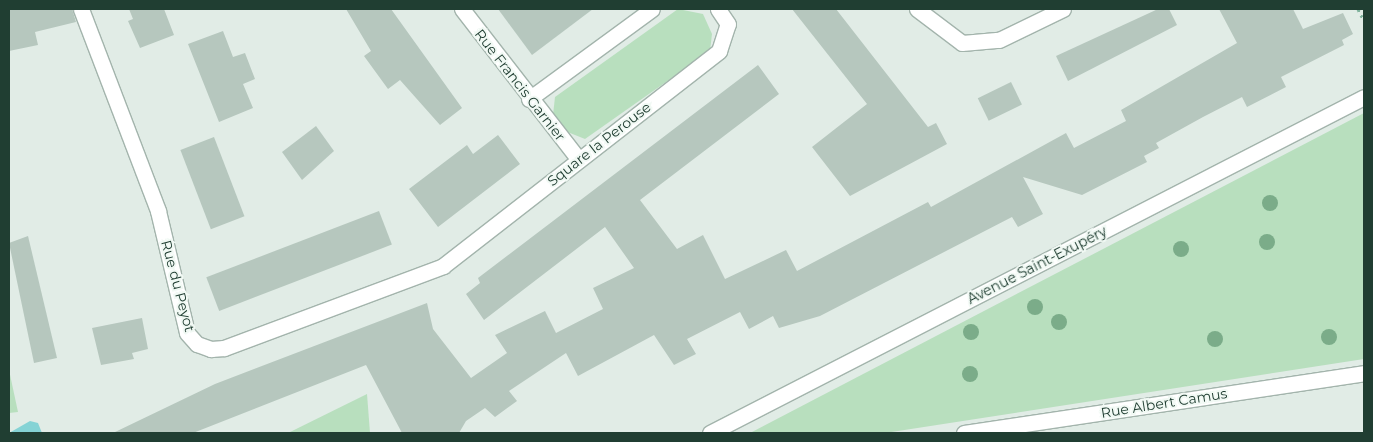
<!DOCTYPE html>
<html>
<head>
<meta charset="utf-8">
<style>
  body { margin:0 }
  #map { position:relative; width:1373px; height:442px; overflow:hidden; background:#e1ece6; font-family:Montserrat,sans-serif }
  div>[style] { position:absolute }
  .green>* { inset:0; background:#b8dfbe }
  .water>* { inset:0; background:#85d3d5 }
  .building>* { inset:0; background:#b6c7be; transform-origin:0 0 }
  .path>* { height:3px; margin-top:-1.5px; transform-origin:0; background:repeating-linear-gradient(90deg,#7fb29c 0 2.5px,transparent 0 6.5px) }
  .roads { filter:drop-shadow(1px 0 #a3b4ac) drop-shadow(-1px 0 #a3b4ac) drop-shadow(0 1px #a3b4ac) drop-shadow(0 -1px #a3b4ac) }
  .minor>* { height:15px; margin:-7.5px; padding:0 7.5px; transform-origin:7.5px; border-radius:7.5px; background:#fff }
  .trees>* { width:16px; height:16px; margin:-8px; border-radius:50%; background:#7bac89 }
  span { translate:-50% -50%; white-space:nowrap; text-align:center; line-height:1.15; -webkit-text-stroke:4px #f1f9f4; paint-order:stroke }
  .street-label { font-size:14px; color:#203e32 }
  .frame { position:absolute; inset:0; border:10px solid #203e32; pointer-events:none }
</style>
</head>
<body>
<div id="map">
  <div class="green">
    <i style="clip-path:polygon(678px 9px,703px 14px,712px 34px,710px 51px,585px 139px,565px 131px,553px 115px,555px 97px)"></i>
    <i style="clip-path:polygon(1364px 113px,1364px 359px,885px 433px,750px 433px)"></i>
    <i style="clip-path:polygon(9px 370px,18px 412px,9px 413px)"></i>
    <i style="clip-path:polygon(367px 394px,370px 433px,288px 433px)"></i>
  </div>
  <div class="water">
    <i style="clip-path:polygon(30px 421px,38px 423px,42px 433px,9px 433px)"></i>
  </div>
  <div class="building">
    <i style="clip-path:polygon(9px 9px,72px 9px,76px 22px,35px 32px,38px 45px,9px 51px)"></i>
    <i style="clip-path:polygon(129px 9px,164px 9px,174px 35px,140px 48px,128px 21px,133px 19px)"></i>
    <i style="clip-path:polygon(346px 9px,391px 9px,462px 108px,440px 125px,400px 80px,388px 89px,364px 56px,371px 51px)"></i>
    <i style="clip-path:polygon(498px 9px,593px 9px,532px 55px)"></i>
    <i style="clip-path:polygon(792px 9px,836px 9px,928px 127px,936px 123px,947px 144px,850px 196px,812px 147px,867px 104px)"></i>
    <i style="clip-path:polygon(1158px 9px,1169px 9px,1177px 25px,1068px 81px,1056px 56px)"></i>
    <i style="clip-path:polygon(1219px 9px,1293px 9px,1303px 29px,1343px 13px,1353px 34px,1342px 40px,1344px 45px,1281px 77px,1286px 87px,1247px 107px,1242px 97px,1203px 117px,1156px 143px,1159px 148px,1144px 156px,1147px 162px,1082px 195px,1023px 177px,1043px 214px,1018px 227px,1012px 217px,820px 316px,779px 328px,773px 316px,749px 329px,740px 312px,687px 339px,696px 354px,674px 365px,654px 335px,578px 376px,566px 353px,509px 391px,517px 401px,495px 417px,485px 408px,466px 421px,459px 433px,402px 433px,366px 365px,193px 433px,113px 433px,215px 384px,427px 303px,433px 329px,471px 378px,507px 353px,495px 335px,545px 311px,556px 333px,603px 309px,593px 288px,634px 268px,605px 227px,484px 320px,466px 294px,480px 283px,478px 278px,758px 65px,779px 94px,640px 200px,677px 249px,703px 235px,725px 279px,786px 250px,797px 271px,928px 202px,931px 207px,1066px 133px,1074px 148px,1126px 121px,1121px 110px,1237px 43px)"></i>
    <i style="clip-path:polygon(223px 31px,233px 57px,245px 53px,255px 79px,243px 84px,253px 108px,219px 122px,188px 44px)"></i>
    <i style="left:1011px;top:82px;width:25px;height:37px;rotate:64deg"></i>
    <i style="clip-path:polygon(316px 126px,334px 151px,302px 180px,282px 152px)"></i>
    <i style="clip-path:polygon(498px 135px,520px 164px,438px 227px,409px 189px,467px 145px,473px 154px)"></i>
    <i style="left:214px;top:137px;width:85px;height:36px;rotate:69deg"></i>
    <i style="left:379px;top:211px;width:36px;height:185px;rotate:69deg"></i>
    <i style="clip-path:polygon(28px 236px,57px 358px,34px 363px,9px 243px)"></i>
    <i style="clip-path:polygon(142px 318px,148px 349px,132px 353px,134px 359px,101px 365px,92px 328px)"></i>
  </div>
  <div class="path">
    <i style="left:1358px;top:9px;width:13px;rotate:63deg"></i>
  </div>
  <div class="roads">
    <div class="minor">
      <i style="left:81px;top:9px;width:216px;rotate:69.1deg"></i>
      <i style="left:158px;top:211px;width:125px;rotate:76.6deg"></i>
      <i style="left:187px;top:333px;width:15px;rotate:48deg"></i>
      <i style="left:197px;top:344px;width:15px;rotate:20deg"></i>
      <i style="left:211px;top:349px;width:13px;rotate:-4deg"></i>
      <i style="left:224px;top:348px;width:234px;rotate:-20.5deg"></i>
      <i style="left:443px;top:266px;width:350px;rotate:-37.9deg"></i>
      <i style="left:719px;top:51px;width:28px;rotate:-72deg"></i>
      <i style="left:728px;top:24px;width:18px;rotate:-124deg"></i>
      <i style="left:462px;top:9px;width:191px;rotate:52.2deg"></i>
      <i style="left:917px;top:9px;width:56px;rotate:37.1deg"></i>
      <i style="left:962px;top:43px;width:37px;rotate:-5deg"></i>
      <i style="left:999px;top:40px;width:71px;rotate:-25.8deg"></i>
      <i style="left:529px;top:99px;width:152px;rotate:-36.2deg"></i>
      <i style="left:710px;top:433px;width:735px;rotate:-27.19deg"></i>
      <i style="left:964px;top:433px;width:404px;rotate:-8.5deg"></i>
    </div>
  </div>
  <div class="trees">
    <i style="left:1270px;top:203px"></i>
    <i style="left:1267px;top:242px"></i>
    <i style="left:1181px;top:249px"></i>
    <i style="left:1035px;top:307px"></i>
    <i style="left:1059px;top:322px"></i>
    <i style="left:971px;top:332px"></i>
    <i style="left:1329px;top:337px"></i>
    <i style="left:1215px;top:339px"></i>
    <i style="left:970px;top:374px"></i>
  </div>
  <div class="street-label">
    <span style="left:520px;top:85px;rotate:52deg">Rue Francis Garnier</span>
    <span style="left:599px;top:144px;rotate:-38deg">Square la Perouse</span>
    <span style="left:1037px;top:265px;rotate:-27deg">Avenue Saint-Exupéry</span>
    <span style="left:178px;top:286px;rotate:75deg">Rue du Peyot</span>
    <span style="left:1164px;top:403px;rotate:-9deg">Rue Albert Camus</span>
  </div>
  <div class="frame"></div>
</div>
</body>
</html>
